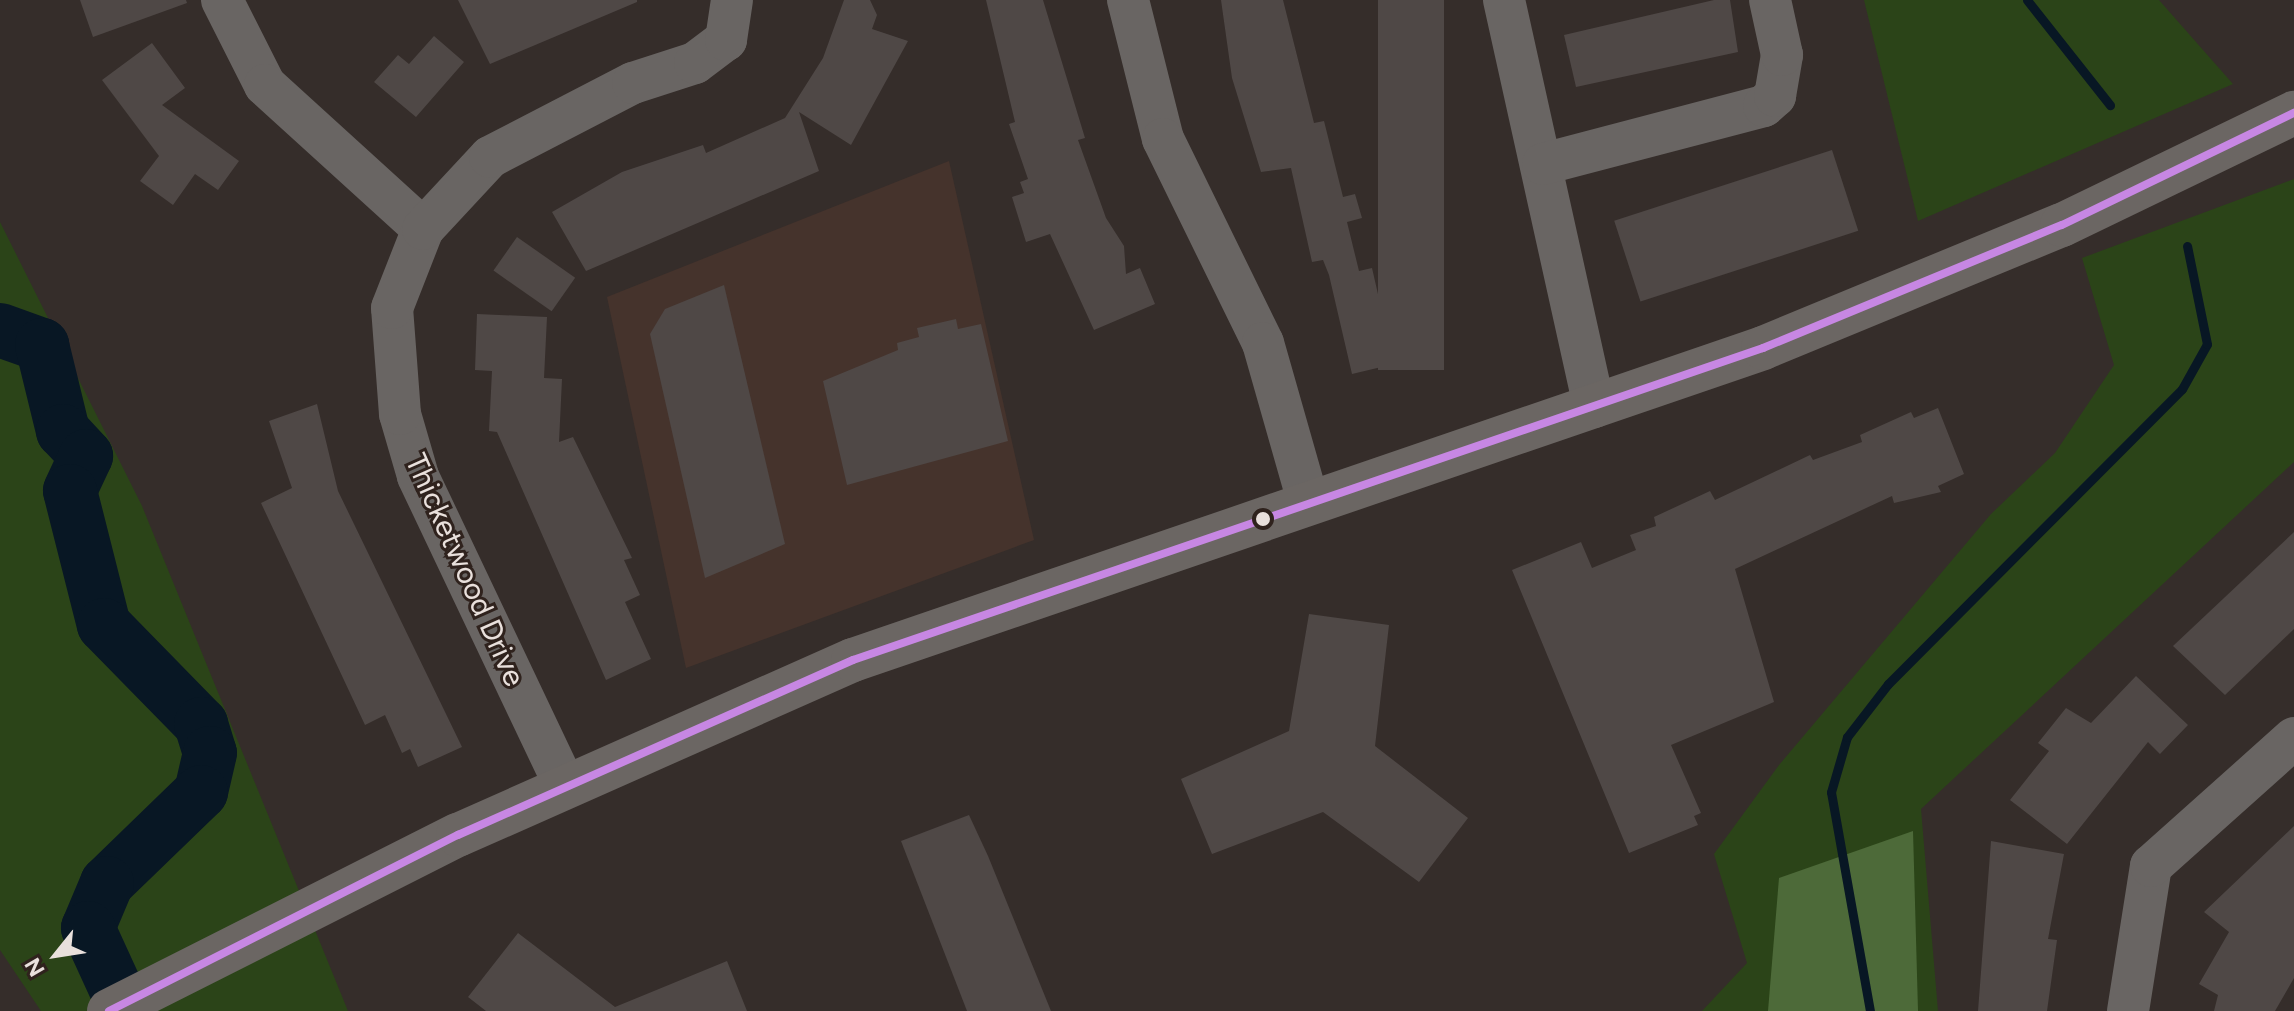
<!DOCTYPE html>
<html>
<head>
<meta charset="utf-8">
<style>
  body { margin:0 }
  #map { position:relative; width:2294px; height:1011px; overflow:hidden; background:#352d2a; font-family:Figtree,sans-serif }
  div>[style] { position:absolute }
  .built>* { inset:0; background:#45332c }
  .green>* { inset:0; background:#2b4418 }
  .forest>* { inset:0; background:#4d6a39 }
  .stream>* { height:9px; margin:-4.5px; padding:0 4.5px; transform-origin:4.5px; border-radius:4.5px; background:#081724 }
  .river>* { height:54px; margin:-27px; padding:0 27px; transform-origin:27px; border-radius:27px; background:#081724 }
  .building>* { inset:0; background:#4f4846; transform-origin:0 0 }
  .minor>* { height:42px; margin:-21px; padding:0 21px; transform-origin:21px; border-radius:21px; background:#696563 }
  .major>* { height:44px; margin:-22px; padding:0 22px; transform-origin:22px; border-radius:22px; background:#6b6663 }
  .bus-1>* { height:8px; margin:-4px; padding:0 4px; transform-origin:4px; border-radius:4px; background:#c787e3 }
  .dots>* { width:22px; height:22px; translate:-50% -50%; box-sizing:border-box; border:4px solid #2f221d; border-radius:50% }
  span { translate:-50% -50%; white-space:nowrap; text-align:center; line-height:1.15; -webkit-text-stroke:6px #2f221d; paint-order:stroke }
  .street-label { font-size:30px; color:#e9e0dc }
  .north { position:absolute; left:16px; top:915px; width:80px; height:80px; -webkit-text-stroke:6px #2f221d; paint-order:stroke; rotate:240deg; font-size:22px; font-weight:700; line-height:32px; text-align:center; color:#e9e0dc }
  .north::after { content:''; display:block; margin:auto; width:28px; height:36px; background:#e9e0dc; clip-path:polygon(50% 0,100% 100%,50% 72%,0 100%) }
</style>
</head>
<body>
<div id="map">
  <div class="built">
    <i style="clip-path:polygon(949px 161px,1034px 540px,686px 668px,607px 297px)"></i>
  </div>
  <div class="green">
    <i style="clip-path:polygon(1864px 0,2159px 0,2233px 84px,1918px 221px)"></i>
    <i style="clip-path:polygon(2294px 179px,2294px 462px,1921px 809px,1938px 1011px,1702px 1011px,1747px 963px,1714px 854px,1779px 765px,1991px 514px,2055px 453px,2114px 365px,2082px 258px)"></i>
    <i style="clip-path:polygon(0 222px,142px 506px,348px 1011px,41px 1011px,0 950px)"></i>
  </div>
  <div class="forest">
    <i style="clip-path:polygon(1913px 831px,1918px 1011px,1768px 1011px,1779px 878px)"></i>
  </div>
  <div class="stream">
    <i style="left:2027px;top:0;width:134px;rotate:51.7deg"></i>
    <i style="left:1870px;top:1011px;width:222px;rotate:-100.1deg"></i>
    <i style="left:1831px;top:792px;width:57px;rotate:-73.8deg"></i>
    <i style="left:1847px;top:737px;width:67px;rotate:-52.3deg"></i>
    <i style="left:1888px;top:684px;width:416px;rotate:-45.1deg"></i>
    <i style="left:2182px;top:389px;width:51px;rotate:-60.9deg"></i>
    <i style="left:2207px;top:344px;width:100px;rotate:-101.5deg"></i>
  </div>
  <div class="river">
    <i style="left:0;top:330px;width:45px;rotate:19.7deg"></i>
    <i style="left:42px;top:345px;width:89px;rotate:76.3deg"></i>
    <i style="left:63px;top:431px;width:34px;rotate:47deg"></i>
    <i style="left:86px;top:456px;width:38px;rotate:115deg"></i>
    <i style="left:70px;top:491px;width:138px;rotate:75.8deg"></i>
    <i style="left:104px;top:625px;width:139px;rotate:45.6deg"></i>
    <i style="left:201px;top:724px;width:30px;rotate:73deg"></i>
    <i style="left:210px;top:753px;width:40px;rotate:103deg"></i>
    <i style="left:201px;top:792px;width:131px;rotate:135.9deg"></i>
    <i style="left:107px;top:883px;width:49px;rotate:112.9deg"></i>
    <i style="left:88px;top:928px;width:91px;rotate:65.4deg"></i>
  </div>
  <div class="building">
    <i style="clip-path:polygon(80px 0,186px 0,187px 3px,93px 37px)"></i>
    <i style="clip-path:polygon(458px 0,637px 0,637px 2px,490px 64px)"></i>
    <i style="clip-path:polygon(844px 0,870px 0,877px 15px,872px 29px,908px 41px,851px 145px,799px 112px,819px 171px,586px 271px,552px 212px,622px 172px,703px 145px,706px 153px,785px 118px,823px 58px)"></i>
    <i style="clip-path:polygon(986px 0,1043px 0,1085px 138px,1078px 140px,1106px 218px,1124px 246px,1126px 274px,1140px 268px,1155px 304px,1094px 330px,1050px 234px,1026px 242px,1012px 197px,1024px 193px,1020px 182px,1028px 179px,1009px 124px,1015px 122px)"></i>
    <i style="clip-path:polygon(1221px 0,1283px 0,1314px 123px,1324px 121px,1343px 197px,1355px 194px,1362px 218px,1347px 222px,1359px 271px,1372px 268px,1394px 364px,1352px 374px,1329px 275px,1323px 260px,1312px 262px,1291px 168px,1261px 172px,1232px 78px)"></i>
    <i style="left:1378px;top:0;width:66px;height:370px"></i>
    <i style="clip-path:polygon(1714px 0,1730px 0,1738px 52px,1576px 87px,1564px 35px)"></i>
    <i style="clip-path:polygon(434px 36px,464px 62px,416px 117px,374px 82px,398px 55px,409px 64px)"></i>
    <i style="clip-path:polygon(152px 43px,185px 88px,162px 105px,239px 161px,218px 190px,195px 174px,173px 205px,140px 181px,159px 156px,102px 80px)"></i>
    <i style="left:1832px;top:150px;width:85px;height:229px;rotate:72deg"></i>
    <i style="left:517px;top:237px;width:71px;height:41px;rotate:35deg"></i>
    <i style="clip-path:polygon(724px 285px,785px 544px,705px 578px,650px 334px,665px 309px)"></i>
    <i style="clip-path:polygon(477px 314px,547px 317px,544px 378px,562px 379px,559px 442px,573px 437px,632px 558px,624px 560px,640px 595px,625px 602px,651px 659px,606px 680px,497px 432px,489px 431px,492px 371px,475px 370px)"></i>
    <i style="clip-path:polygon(956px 319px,958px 329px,981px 324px,1008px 441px,847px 485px,823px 381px,898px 350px,897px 343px,919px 337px,917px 328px)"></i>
    <i style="clip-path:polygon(317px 404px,338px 491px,462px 747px,418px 767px,410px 749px,402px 753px,385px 715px,365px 725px,261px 503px,292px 488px,269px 421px)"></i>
    <i style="clip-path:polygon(1938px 408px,1964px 474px,1938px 486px,1941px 492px,1894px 503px,1892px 496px,1735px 569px,1774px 702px,1671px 745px,1701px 813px,1694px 816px,1698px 825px,1629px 853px,1512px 570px,1581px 542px,1592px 568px,1636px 550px,1630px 535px,1656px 526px,1654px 517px,1710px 491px,1715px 500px,1810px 455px,1813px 460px,1862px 442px,1860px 435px,1911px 412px,1914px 418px)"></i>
    <i style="clip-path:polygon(2294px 532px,2294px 629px,2225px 695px,2173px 646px)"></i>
    <i style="clip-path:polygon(1309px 614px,1389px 625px,1375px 746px,1468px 818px,1419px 882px,1323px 812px,1212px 854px,1181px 779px,1289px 731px)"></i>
    <i style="clip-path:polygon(2136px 676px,2188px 725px,2160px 754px,2148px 742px,2067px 844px,2010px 800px,2049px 751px,2038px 743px,2066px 708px,2091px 723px)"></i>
    <i style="clip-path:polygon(969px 815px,988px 856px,1051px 1011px,967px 1011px,901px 841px)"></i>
    <i style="clip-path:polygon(2294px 826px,2294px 978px,2275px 1011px,2214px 1011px,2218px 995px,2199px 984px,2229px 932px,2204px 912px)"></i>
    <i style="clip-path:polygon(1991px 841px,2064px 854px,2048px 939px,2057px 940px,2047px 1011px,1978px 1011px)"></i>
    <i style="clip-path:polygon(518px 933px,615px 1007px,727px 961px,747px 1011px,486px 1011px,468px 997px)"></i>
  </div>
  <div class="minor">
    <i style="left:222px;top:0;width:95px;rotate:63.2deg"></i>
    <i style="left:265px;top:85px;width:214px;rotate:42.3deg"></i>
    <i style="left:1128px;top:0;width:143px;rotate:75.9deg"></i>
    <i style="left:1163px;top:139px;width:227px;rotate:63.9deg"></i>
    <i style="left:1263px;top:343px;width:164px;rotate:74.1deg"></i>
    <i style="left:1504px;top:0;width:417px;rotate:77.5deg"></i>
    <i style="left:1543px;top:164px;width:228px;rotate:-14.7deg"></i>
    <i style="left:1764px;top:106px;width:15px;rotate:-42deg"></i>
    <i style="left:1775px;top:96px;width:42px;rotate:-80.3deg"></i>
    <i style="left:1782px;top:55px;width:56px;rotate:-102.3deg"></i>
    <i style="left:565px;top:786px;width:343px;rotate:-115.4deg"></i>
    <i style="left:418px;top:476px;width:65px;rotate:-106.2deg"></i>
    <i style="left:400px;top:414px;width:106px;rotate:-94.3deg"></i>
    <i style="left:392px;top:308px;width:85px;rotate:-68.6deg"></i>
    <i style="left:423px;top:229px;width:98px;rotate:-47.1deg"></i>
    <i style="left:490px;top:157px;width:161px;rotate:-27.4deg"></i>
    <i style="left:633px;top:83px;width:65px;rotate:-17.9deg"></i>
    <i style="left:695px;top:63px;width:39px;rotate:-37deg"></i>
    <i style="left:726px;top:40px;width:40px;rotate:-81.5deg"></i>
    <i style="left:2128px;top:1011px;width:147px;rotate:-81deg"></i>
    <i style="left:2151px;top:866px;width:192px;rotate:-41.8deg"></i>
  </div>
  <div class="major">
    <i style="left:109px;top:1011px;width:391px;rotate:-26.8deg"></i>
    <i style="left:458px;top:835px;width:432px;rotate:-23.9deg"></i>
    <i style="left:853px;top:660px;width:962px;rotate:-18.92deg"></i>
    <i style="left:1763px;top:348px;width:323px;rotate:-22.4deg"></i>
    <i style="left:2062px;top:225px;width:258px;rotate:-25.8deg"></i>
  </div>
  <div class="bus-1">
    <i style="left:109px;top:1011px;width:391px;rotate:-26.8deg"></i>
    <i style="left:458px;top:835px;width:432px;rotate:-23.9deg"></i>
    <i style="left:853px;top:660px;width:962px;rotate:-18.92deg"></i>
    <i style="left:1763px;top:348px;width:323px;rotate:-22.4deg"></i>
    <i style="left:2062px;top:225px;width:258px;rotate:-25.8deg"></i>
  </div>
  <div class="dots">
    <i style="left:1263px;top:519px;background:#e9e0dc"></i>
  </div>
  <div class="street-label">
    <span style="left:465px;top:570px;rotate:66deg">Thicketwood Drive</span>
  </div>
  <div class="north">N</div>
</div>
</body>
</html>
